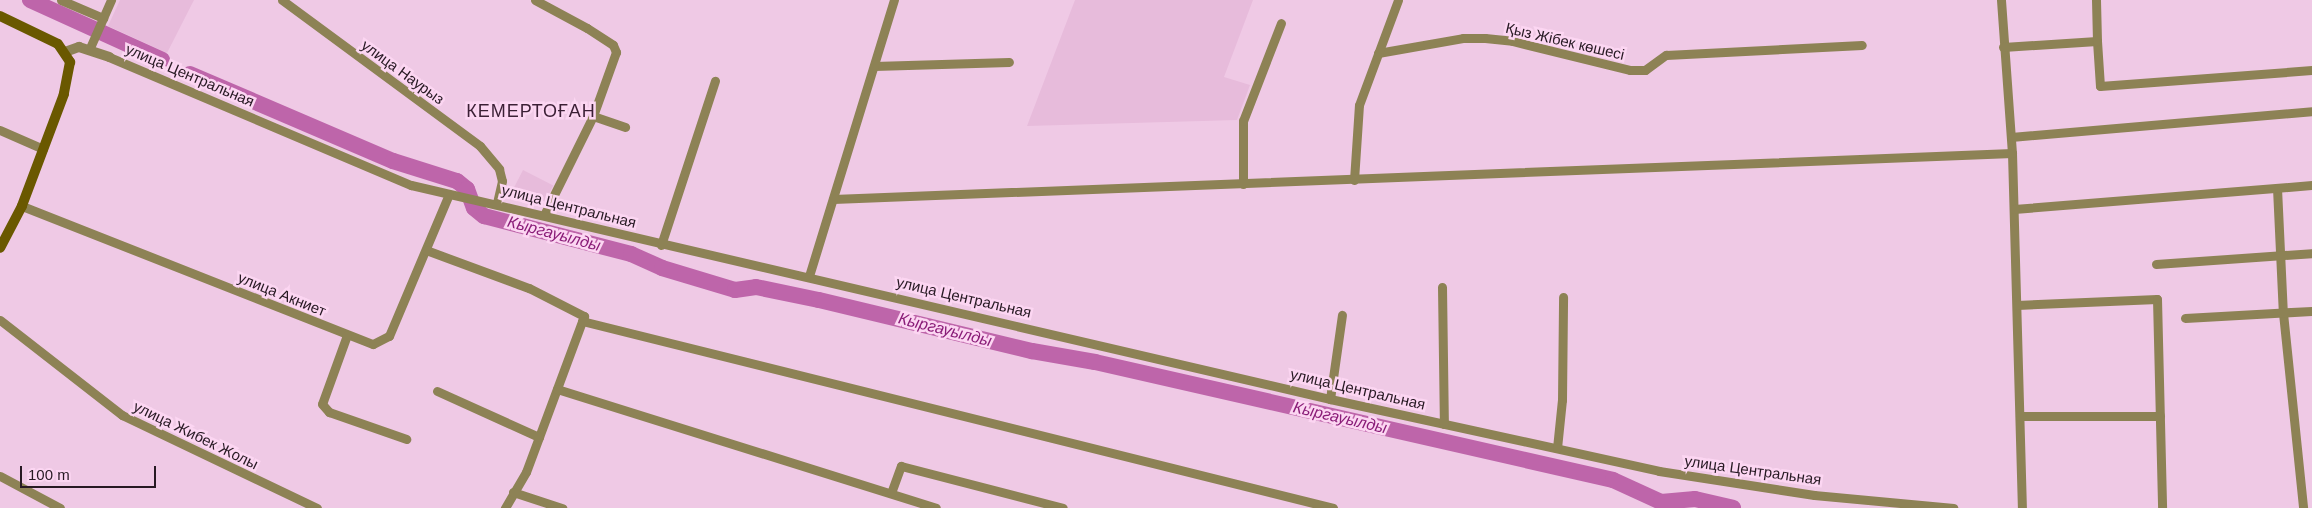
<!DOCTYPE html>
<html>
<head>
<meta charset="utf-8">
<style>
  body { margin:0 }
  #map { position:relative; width:2312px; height:508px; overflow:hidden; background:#efc9e5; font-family:Helvetica,sans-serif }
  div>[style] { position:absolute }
  .built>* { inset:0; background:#e7bbdb; transform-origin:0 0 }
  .river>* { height:16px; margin:-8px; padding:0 8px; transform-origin:8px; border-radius:8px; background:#be65aa }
  .minor>* { height:9px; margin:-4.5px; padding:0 4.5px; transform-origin:4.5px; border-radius:4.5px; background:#8d8255 }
  .tertiary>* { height:10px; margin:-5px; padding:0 5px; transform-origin:5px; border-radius:5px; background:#8d8255 }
  .secondary>* { height:10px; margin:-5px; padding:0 5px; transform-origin:5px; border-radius:5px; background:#6a5800 }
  span { translate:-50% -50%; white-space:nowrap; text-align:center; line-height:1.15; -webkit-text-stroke:5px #fcd6f2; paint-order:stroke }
  .street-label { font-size:15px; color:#271923 }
  .water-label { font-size:16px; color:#8a1d78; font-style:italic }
  .quarter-label { font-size:18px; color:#3b1f35; letter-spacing:1px }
  .scale { position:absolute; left:20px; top:466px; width:136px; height:22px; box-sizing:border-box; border:2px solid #271923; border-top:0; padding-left:6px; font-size:15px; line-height:18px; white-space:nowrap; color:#271923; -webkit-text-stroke:4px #fcd6f2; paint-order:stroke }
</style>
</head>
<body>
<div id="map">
  <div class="built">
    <i style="clip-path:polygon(120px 0,194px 0,167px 53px,108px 26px)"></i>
    <i style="clip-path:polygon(1075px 0,1253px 0,1224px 77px,1250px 85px,1237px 120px,1027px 126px)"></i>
    <i style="left:523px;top:170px;width:34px;height:23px;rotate:27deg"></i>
  </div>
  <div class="river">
    <i style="left:30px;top:0;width:145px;rotate:24.4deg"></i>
    <i style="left:190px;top:74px;width:221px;rotate:23.2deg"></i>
    <i style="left:393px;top:161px;width:67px;rotate:17.4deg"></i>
    <i style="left:457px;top:181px;width:13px;rotate:39deg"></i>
    <i style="left:467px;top:189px;width:20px;rotate:70deg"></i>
    <i style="left:474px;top:208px;width:13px;rotate:39deg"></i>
    <i style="left:484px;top:216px;width:152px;rotate:14.5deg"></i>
    <i style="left:631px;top:254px;width:34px;rotate:24deg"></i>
    <i style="left:662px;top:268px;width:76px;rotate:16.8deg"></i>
    <i style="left:735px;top:290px;width:21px;rotate:-8deg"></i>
    <i style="left:756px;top:287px;width:64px;rotate:11.7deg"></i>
    <i style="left:819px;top:300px;width:219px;rotate:13.5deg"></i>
    <i style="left:1032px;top:351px;width:64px;rotate:9.9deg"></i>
    <i style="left:1095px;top:362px;width:531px;rotate:12.83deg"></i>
    <i style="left:1613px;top:480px;width:53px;rotate:24.6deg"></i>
    <i style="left:1661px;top:502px;width:34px;rotate:-5deg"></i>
    <i style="left:1695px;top:499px;width:39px;rotate:13deg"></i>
  </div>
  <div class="minor">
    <i style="left:61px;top:0;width:46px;rotate:23.2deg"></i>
    <i style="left:282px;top:0;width:246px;rotate:36.4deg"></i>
    <i style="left:480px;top:146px;width:30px;rotate:50deg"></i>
    <i style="left:499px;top:169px;width:12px;rotate:76deg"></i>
    <i style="left:502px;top:181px;width:23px;rotate:103deg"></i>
    <i style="left:535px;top:0;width:59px;rotate:28.3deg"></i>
    <i style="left:587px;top:28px;width:31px;rotate:33deg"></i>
    <i style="left:613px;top:45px;width:8px;rotate:67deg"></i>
    <i style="left:616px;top:52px;width:68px;rotate:109.8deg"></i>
    <i style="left:593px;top:116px;width:110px;rotate:116.3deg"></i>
    <i style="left:2001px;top:0;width:153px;rotate:85.9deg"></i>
    <i style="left:2012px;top:153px;width:355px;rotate:88.4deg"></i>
    <i style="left:2097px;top:41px;width:45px;rotate:86.2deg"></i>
    <i style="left:2100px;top:86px;width:213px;rotate:-4.3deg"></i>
    <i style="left:2003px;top:47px;width:94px;rotate:-3.7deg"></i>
    <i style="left:2097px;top:41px;width:41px;rotate:-91.4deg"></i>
    <i style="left:89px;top:50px;width:55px;rotate:-66.3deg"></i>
    <i style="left:1378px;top:53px;width:86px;rotate:-10deg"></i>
    <i style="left:1463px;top:38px;width:22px"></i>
    <i style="left:1485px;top:38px;width:27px;rotate:6deg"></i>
    <i style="left:1512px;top:41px;width:122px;rotate:13.8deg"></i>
    <i style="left:1630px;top:70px;width:15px"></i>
    <i style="left:1645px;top:70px;width:26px;rotate:-36deg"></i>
    <i style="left:1666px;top:55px;width:196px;rotate:-2.9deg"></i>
    <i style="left:109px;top:57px;width:328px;rotate:23deg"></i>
    <i style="left:411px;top:185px;width:944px;rotate:13.11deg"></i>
    <i style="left:1330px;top:399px;width:337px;rotate:12.3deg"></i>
    <i style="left:1659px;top:471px;width:157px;rotate:8.8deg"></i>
    <i style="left:1814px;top:495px;width:140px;rotate:5.3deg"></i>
    <i style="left:874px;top:66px;width:135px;rotate:-1.7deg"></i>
    <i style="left:593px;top:116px;width:34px;rotate:19deg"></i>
    <i style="left:0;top:130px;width:47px;rotate:23.8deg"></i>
    <i style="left:2011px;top:137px;width:302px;rotate:-4.9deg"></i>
    <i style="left:1354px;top:180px;width:75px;rotate:-86.2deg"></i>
    <i style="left:1359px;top:105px;width:112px;rotate:-69.6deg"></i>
    <i style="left:1243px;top:184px;width:63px;rotate:-90deg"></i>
    <i style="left:1243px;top:121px;width:105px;rotate:-68.8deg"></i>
    <i style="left:2277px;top:188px;width:125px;rotate:87.3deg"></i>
    <i style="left:2283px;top:313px;width:196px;rotate:84.1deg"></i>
    <i style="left:833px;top:199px;width:1180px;rotate:-2.23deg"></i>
    <i style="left:22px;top:206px;width:377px;rotate:21.5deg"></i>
    <i style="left:373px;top:344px;width:18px;rotate:-27deg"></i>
    <i style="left:389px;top:336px;width:154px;rotate:-67.1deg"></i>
    <i style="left:2014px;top:209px;width:299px;rotate:-4.6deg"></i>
    <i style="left:661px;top:245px;width:173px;rotate:-71.8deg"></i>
    <i style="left:426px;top:250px;width:110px;rotate:20.3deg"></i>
    <i style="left:529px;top:288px;width:62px;rotate:27deg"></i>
    <i style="left:584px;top:316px;width:166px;rotate:110.4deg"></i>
    <i style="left:526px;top:472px;width:42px;rotate:120.3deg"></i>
    <i style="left:2156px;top:264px;width:156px;rotate:-4deg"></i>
    <i style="left:809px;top:276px;width:289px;rotate:-72.9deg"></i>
    <i style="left:1442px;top:287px;width:137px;rotate:89.2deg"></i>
    <i style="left:2017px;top:305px;width:140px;rotate:-2.5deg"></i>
    <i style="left:2157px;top:299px;width:209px;rotate:88.6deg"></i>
    <i style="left:2185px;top:318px;width:127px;rotate:-3.2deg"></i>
    <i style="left:0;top:320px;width:155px;rotate:37.9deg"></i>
    <i style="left:122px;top:415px;width:216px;rotate:25.5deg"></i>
    <i style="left:582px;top:321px;width:774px;rotate:13.98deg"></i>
    <i style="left:347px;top:335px;width:73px;rotate:109.9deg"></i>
    <i style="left:322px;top:404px;width:11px;rotate:49deg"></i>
    <i style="left:329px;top:412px;width:82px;rotate:19.3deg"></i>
    <i style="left:557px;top:389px;width:397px;rotate:17.4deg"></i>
    <i style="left:437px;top:391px;width:112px;rotate:24.3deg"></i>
    <i style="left:1330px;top:399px;width:85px;rotate:-81.9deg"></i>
    <i style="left:2020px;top:416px;width:140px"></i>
    <i style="left:1557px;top:448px;width:48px;rotate:-84.1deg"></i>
    <i style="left:1562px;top:400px;width:103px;rotate:-89.4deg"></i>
    <i style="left:0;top:476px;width:68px;rotate:28.1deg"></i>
    <i style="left:513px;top:492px;width:52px;rotate:18.1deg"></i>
    <i style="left:891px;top:493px;width:29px;rotate:-70deg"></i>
    <i style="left:901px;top:466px;width:167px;rotate:14.5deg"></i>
  </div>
  <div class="tertiary">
    <i style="left:65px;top:52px;width:15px;rotate:-20deg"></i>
    <i style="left:79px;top:47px;width:32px;rotate:18deg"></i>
  </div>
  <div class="secondary">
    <i style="left:0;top:16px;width:64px;rotate:25.8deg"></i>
    <i style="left:58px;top:44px;width:22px;rotate:56deg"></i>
    <i style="left:70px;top:62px;width:33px;rotate:101deg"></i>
    <i style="left:64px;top:94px;width:120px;rotate:110.6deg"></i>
    <i style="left:22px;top:206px;width:47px;rotate:117.6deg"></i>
  </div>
  <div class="street-label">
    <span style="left:1565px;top:41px;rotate:13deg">Қыз Жібек көшесі</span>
    <span style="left:403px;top:72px;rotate:36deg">улица Наурыз</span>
    <span style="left:190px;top:75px;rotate:23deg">улица Центральная</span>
    <span style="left:569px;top:206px;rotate:14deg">улица Центральная</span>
    <span style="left:282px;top:294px;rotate:22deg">улица Акниет</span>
    <span style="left:964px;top:297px;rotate:13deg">улица Центральная</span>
    <span style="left:1358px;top:389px;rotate:13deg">улица Центральная</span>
    <span style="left:196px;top:435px;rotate:26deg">улица Жибек Жолы</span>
    <span style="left:1753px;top:470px;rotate:8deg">улица Центральная</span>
  </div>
  <div class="water-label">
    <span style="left:554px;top:234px;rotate:15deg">Кыргауылды</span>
    <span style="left:945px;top:330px;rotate:14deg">Кыргауылды</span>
    <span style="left:1340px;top:418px;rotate:13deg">Кыргауылды</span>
  </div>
  <div class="quarter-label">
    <span style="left:531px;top:111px">КЕМЕРТОҒАН</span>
  </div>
  <div class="scale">100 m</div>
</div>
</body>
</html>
